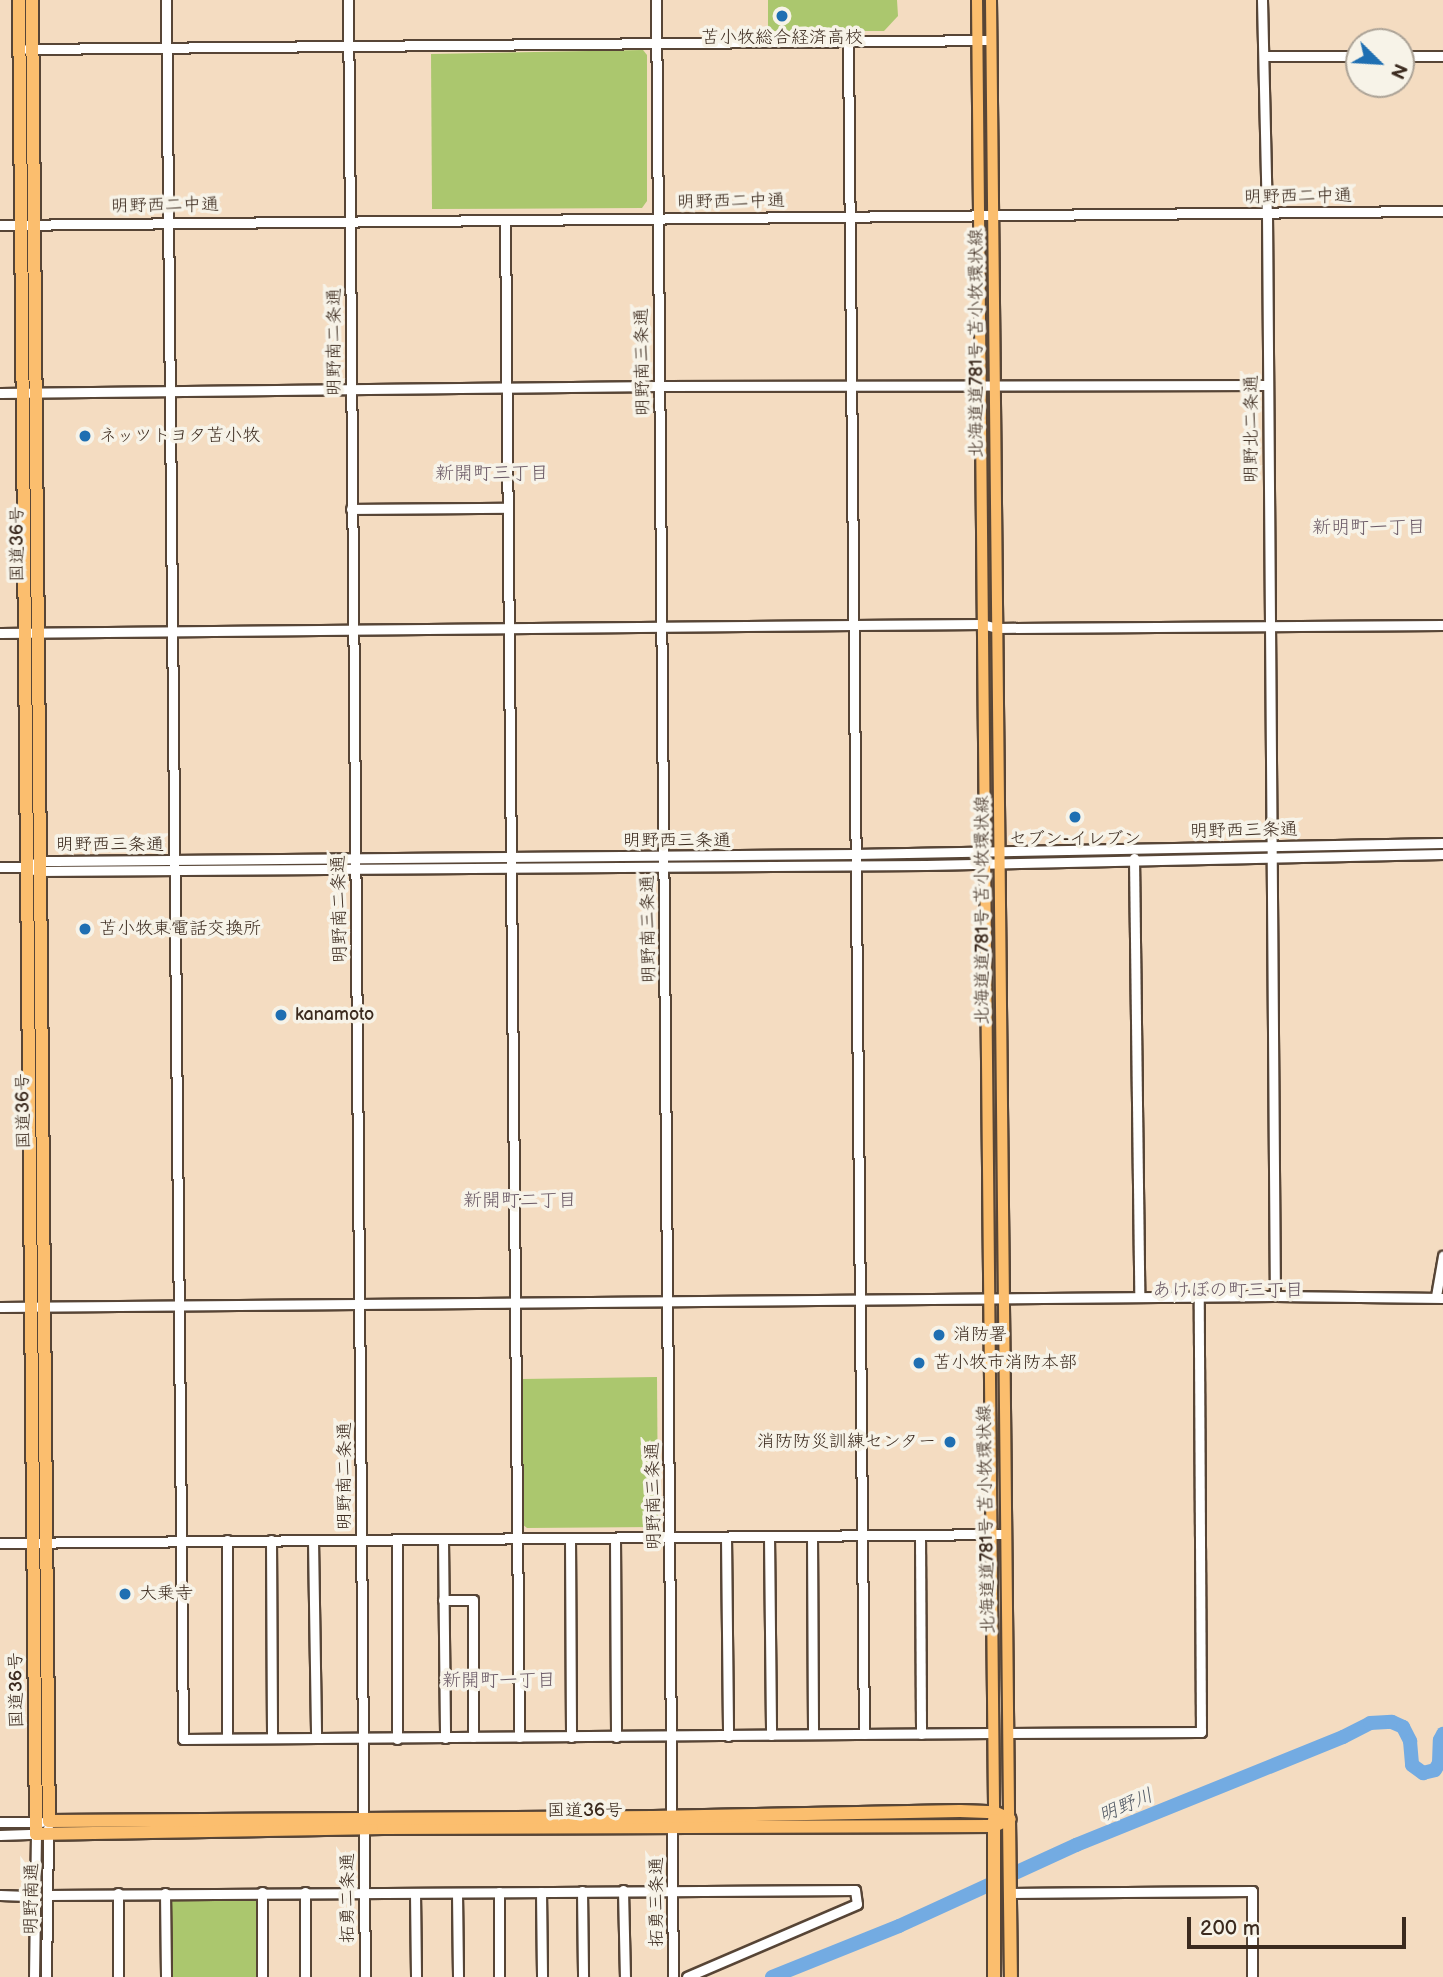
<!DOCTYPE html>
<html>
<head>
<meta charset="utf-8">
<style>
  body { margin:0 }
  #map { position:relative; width:1443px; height:1977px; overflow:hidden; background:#f4dcc1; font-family:"Balsamiq Sans","Klee One",sans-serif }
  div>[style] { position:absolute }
  .green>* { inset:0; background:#abc76e; transform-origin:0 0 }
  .river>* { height:14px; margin:-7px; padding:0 7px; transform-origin:7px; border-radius:7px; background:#73abe2 }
  .roads { filter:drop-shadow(2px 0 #574536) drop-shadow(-2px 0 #574536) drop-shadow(0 2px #574536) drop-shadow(0 -2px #574536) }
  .minor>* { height:9px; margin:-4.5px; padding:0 4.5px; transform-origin:4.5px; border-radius:4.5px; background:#fff }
  .major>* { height:10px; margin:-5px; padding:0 5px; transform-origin:5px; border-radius:5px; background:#fbbe6e }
  .highway>* { height:12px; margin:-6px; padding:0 6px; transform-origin:6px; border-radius:6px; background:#fbbe6e }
  .dots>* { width:19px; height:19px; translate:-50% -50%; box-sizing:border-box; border:4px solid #f7f3e8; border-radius:50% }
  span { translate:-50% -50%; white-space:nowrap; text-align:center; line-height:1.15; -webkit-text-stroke:7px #f7f3e8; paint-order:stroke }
  .poi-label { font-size:18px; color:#3b2a1e }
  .left { translate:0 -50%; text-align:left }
  .right { translate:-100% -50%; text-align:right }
  .street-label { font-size:18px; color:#3b2a1e }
  .neighbourhood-label { font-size:19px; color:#6b5a66 }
  .water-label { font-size:19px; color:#4f5763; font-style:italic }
  .north { position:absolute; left:1345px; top:28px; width:70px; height:70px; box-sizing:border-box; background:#f7f3e8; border:2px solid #aca397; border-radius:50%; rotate:114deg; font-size:19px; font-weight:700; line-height:28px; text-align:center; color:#3b2a1e }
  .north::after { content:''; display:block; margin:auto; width:24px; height:32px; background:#1f6fb2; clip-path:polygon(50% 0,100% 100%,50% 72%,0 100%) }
  .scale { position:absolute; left:1187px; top:1917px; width:219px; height:32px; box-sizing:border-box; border:4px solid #3b2a1e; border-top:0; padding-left:9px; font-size:21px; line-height:24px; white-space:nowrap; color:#3b2a1e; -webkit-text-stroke:5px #f7f3e8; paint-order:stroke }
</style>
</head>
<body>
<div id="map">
  <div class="green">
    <i style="clip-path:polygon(768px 0,897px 0,898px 16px,884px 31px,768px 31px)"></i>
    <i style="clip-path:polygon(643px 50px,647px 55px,647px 201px,642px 208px,432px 209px,431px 54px)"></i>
    <i style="clip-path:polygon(657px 1377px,658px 1521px,655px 1527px,527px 1528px,522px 1524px,522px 1379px)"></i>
    <i style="left:170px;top:1898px;width:88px;height:79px"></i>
  </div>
  <div class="river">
    <i style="left:772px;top:1977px;width:137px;rotate:-21.9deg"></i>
    <i style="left:899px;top:1926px;width:195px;rotate:-24.6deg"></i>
    <i style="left:1076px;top:1845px;width:288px;rotate:-22deg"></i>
    <i style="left:1343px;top:1737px;width:30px;rotate:-27deg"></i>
    <i style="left:1370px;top:1723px;width:22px;rotate:-3deg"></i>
    <i style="left:1392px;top:1722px;width:12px;rotate:24deg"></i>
    <i style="left:1403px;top:1727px;width:16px;rotate:63deg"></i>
    <i style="left:1410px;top:1741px;width:24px;rotate:85deg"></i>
    <i style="left:1412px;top:1765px;width:14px;rotate:36deg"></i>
    <i style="left:1423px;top:1773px;width:12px;rotate:-14deg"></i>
    <i style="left:1435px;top:1770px;width:8px;rotate:-60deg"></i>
    <i style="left:1439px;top:1763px;width:23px;rotate:-88deg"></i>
    <i style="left:1440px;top:1740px;width:7px;rotate:-63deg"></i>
  </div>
  <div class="roads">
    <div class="minor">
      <i style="left:166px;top:0;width:1739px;rotate:89.44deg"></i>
      <i style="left:183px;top:1739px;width:810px;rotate:-0.42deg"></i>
      <i style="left:348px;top:0;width:1977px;rotate:89.51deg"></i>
      <i style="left:656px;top:0;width:1977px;rotate:89.51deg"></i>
      <i style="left:1262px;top:0;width:214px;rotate:88.7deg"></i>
      <i style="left:1267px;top:214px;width:1082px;rotate:89.58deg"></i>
      <i style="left:848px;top:42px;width:1692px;rotate:89.46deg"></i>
      <i style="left:27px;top:49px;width:964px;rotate:-0.53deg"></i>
      <i style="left:1264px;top:56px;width:95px"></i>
      <i style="left:1401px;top:56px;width:42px"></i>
      <i style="left:505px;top:220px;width:1517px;rotate:89.47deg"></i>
      <i style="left:0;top:225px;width:1443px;rotate:-0.56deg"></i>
      <i style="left:0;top:393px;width:659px;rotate:-0.61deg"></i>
      <i style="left:659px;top:386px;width:608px;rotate:-0.09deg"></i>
      <i style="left:351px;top:509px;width:157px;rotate:-0.4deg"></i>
      <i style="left:0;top:633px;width:854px;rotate:-0.54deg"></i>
      <i style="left:854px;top:625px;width:128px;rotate:-0.4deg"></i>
      <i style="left:982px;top:624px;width:16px;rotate:15deg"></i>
      <i style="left:997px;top:628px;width:446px;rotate:-0.4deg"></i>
      <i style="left:1134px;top:858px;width:439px;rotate:89.3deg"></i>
      <i style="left:0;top:867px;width:28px"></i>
      <i style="left:28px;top:867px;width:13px;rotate:-29deg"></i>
      <i style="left:39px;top:861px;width:17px"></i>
      <i style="left:56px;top:861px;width:798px;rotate:-0.5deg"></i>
      <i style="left:854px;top:854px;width:589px;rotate:-1.07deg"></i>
      <i style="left:36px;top:871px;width:890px;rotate:-0.39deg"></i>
      <i style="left:926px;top:865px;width:517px;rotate:-1.22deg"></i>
      <i style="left:1436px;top:1296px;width:41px;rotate:-80.1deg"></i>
      <i style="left:0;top:1307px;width:1275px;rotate:-0.49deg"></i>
      <i style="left:1275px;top:1296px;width:168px;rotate:0.7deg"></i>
      <i style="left:920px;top:1535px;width:199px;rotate:89.7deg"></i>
      <i style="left:769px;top:1536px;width:199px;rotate:89.4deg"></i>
      <i style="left:812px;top:1536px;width:198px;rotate:89.7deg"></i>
      <i style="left:726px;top:1537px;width:199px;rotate:89.4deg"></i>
      <i style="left:570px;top:1538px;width:199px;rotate:89.7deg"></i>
      <i style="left:615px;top:1538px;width:199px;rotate:89.7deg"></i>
      <i style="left:227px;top:1540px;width:198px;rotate:90deg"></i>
      <i style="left:271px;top:1540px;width:198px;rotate:89.7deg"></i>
      <i style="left:313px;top:1540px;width:198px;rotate:89.1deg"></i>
      <i style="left:397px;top:1540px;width:199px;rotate:90deg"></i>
      <i style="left:443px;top:1540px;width:198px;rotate:89.4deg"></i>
      <i style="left:0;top:1543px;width:1005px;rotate:-0.51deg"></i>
      <i style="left:443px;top:1600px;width:30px"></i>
      <i style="left:473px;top:1600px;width:137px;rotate:90deg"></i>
      <i style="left:1008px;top:1733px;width:193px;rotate:-0.3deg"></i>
      <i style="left:1201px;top:1732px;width:436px;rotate:-90.3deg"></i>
      <i style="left:0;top:1822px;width:41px"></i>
      <i style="left:0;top:1835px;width:36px;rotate:-2deg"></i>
      <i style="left:36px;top:1834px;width:143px;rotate:90.8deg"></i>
      <i style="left:623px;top:1890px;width:87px;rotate:88.7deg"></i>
      <i style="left:582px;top:1891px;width:86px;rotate:89.3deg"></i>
      <i style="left:262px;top:1892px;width:85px;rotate:90deg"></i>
      <i style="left:305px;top:1892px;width:85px;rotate:90deg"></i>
      <i style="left:499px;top:1892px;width:85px;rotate:90deg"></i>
      <i style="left:541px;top:1892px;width:85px;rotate:89.3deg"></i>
      <i style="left:118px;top:1893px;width:84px;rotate:90deg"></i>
      <i style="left:165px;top:1893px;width:84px;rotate:89.3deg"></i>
      <i style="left:415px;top:1893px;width:84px;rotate:89.3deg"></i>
      <i style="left:457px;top:1893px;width:84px;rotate:89.3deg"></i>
      <i style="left:1010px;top:1893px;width:242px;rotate:-0.5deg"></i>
      <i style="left:1252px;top:1891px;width:86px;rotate:90deg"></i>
      <i style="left:0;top:1895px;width:35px;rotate:2deg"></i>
      <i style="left:47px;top:1895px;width:808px;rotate:-0.35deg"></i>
      <i style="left:855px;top:1890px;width:14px;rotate:82deg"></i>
      <i style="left:857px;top:1904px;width:185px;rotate:156.8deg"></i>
      <i style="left:46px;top:1977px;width:149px;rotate:-89.2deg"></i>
    </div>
    <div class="major">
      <i style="left:977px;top:0;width:1812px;rotate:89.46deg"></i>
      <i style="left:991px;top:0;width:1819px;rotate:89.43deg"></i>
    </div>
    <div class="highway">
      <i style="left:19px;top:0;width:1834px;rotate:89.47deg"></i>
      <i style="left:36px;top:1834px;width:347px;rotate:-1deg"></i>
      <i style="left:383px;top:1828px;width:611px;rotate:-0.19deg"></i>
      <i style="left:994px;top:1826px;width:17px;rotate:-25deg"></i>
      <i style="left:32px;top:0;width:1821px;rotate:89.47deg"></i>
      <i style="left:49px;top:1821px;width:604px;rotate:-0.38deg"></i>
      <i style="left:653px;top:1817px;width:307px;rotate:-1.1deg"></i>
      <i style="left:960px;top:1811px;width:34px;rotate:2deg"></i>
      <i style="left:994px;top:1812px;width:17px;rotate:25deg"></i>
      <i style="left:1009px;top:1819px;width:158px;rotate:89.3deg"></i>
      <i style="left:994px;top:1820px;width:157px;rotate:90deg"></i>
    </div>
  </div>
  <div class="dots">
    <i style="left:782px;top:16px;background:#1f6fb2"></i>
    <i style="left:85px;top:436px;background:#1f6fb2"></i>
    <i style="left:1075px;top:817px;background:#1f6fb2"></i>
    <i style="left:85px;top:929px;background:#1f6fb2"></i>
    <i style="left:281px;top:1015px;background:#1f6fb2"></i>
    <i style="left:939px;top:1335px;background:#1f6fb2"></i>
    <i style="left:919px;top:1363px;background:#1f6fb2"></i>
    <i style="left:950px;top:1442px;background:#1f6fb2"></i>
    <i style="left:125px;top:1594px;background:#1f6fb2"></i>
  </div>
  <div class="poi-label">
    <span style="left:782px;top:38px">苫小牧総合経済高校</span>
    <span class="left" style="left:99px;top:436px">ネッツトヨタ苫小牧</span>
    <span style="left:1075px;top:839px">セブン-イレブン</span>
    <span class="left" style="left:99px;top:929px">苫小牧東電話交換所</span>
    <span class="left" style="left:295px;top:1015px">kanamoto</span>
    <span class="left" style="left:953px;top:1335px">消防署</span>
    <span class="left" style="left:933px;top:1363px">苫小牧市消防本部</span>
    <span class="right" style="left:936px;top:1442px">消防防災訓練センター</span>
    <span class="left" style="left:139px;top:1594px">大乗寺</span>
  </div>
  <div class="street-label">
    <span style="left:1298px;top:197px;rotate:-1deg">明野西二中通</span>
    <span style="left:731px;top:202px;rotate:-1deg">明野西二中通</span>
    <span style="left:165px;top:206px;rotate:-1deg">明野西二中通</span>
    <span style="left:335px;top:342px;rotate:-90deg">明野南二条通</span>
    <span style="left:977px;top:343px;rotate:-90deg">北海道道781号 苫小牧環状線</span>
    <span style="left:643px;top:362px;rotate:-91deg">明野南三条通</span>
    <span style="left:1252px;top:429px;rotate:-90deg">明野北二条通</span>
    <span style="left:18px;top:544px;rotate:-90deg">国道36号</span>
    <span style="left:1244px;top:831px;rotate:-1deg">明野西三条通</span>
    <span style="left:677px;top:841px">明野西三条通</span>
    <span style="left:110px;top:845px">明野西三条通</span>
    <span style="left:340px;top:909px;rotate:-91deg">明野南二条通</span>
    <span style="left:983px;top:910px;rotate:-90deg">北海道道781号 苫小牧環状線</span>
    <span style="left:649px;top:929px;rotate:-91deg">明野南三条通</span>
    <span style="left:24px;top:1111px;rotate:-91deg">国道36号</span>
    <span style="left:345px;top:1476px;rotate:-90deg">明野南二条通</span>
    <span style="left:654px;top:1496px;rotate:-91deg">明野南三条通</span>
    <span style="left:987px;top:1519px;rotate:-91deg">北海道道781号 苫小牧環状線</span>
    <span style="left:17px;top:1690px;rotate:-91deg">国道36号</span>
    <span style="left:585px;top:1811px">国道36号</span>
    <span style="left:348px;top:1898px;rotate:-90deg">拓勇二条通</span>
    <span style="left:32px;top:1899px;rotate:-89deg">明野南通</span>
    <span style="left:657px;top:1902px;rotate:-90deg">拓勇三条通</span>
  </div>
  <div class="neighbourhood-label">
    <span style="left:492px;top:474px">新開町三丁目</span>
    <span style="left:1369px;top:528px">新明町一丁目</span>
    <span style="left:520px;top:1201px">新開町二丁目</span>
    <span style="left:1228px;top:1291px">あけぼの町三丁目</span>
    <span style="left:499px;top:1681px">新開町一丁目</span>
  </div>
  <div class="water-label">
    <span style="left:1126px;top:1806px;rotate:-23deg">明野川</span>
  </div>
  <div class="north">N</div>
  <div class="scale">200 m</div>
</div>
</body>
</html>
